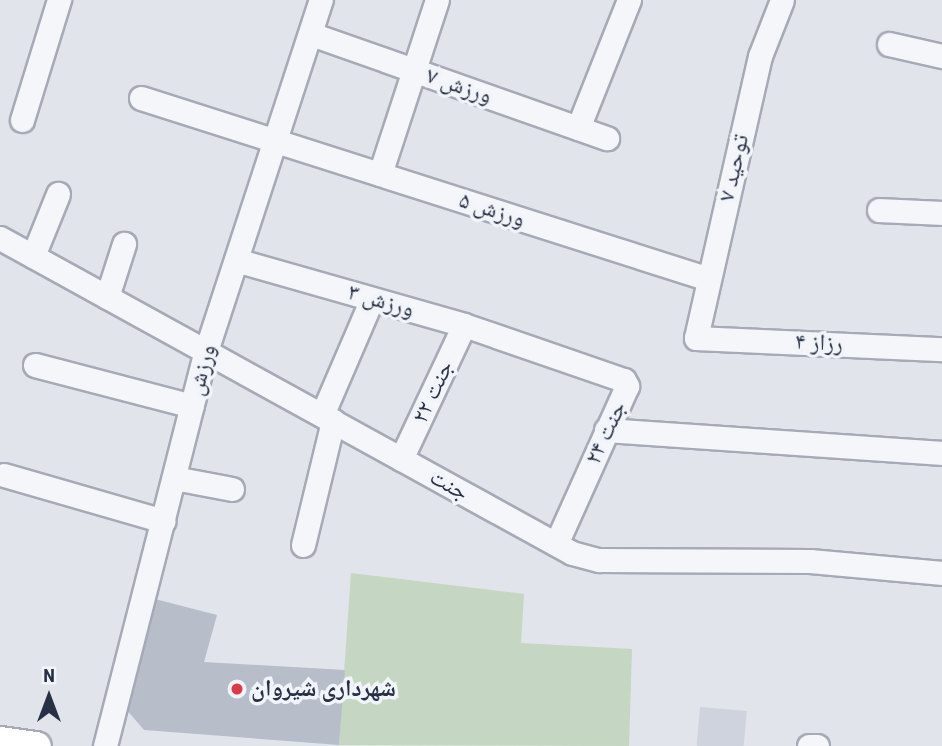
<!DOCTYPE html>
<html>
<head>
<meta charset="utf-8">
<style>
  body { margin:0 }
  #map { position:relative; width:942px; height:746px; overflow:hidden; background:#e1e4eb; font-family:"Roboto Condensed","Noto Naskh Arabic",sans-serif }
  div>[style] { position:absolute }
  .built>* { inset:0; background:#cfd3dd; transform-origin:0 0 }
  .green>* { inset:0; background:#c5d6c2 }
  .building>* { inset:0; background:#b8bdca }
  .roads { filter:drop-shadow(2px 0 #a6aab6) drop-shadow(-2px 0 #a6aab6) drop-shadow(0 2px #a6aab6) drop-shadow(0 -2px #a6aab6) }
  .minor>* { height:23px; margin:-11.5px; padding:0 11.5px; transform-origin:11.5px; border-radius:11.5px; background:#f4f6f9 }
  .major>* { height:28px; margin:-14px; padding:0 14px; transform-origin:14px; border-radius:14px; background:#fff }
  .dots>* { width:19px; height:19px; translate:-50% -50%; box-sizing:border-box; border:4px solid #f1f4f8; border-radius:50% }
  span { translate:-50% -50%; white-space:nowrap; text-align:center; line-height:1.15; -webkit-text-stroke:7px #f1f4f8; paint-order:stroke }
  .street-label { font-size:23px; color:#283045 }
  .poi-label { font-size:23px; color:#283045; font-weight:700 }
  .left { translate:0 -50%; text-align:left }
  .north { position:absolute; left:14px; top:662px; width:70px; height:70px; -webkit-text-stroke:5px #f1f4f8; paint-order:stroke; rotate:0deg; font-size:19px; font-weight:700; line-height:28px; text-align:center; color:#283045 }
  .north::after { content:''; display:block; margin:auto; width:24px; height:32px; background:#283045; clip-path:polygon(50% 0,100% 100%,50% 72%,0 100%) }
</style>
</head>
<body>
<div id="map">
  <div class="built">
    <i style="left:700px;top:707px;width:47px;height:39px;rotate:5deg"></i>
  </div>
  <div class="green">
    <i style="clip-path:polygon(351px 573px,524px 594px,521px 643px,632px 649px,629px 746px,339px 745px)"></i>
  </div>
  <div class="building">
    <i style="clip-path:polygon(155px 599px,217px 615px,204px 662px,345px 670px,339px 745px,144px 730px,126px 709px)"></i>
  </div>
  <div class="roads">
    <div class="minor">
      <i style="left:782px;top:0;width:60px;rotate:111.4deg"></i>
      <i style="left:760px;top:56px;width:289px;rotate:102.8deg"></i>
      <i style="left:696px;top:338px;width:246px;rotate:2.6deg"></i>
      <i style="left:311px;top:34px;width:314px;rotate:19.4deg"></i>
      <i style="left:889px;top:44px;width:54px;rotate:12.8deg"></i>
      <i style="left:141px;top:98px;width:596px;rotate:17.68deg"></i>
      <i style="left:22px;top:120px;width:126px;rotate:-72.9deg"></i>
      <i style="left:578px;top:128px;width:138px;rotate:-68.3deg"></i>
      <i style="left:380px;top:174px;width:183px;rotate:-71.9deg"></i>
      <i style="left:879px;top:210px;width:63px;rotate:2.7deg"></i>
      <i style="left:0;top:238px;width:653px;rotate:28.84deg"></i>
      <i style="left:572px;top:553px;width:28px;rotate:15deg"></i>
      <i style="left:599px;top:560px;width:211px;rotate:0.3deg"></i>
      <i style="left:810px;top:561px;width:133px;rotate:5.2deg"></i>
      <i style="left:33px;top:256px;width:67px;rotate:-68deg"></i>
      <i style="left:236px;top:260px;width:237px;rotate:15.9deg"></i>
      <i style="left:464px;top:325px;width:169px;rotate:19deg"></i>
      <i style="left:624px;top:380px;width:7px;rotate:63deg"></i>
      <i style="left:627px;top:386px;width:173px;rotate:114.2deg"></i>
      <i style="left:107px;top:297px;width:56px;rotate:-72.2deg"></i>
      <i style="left:35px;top:365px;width:162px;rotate:14.6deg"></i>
      <i style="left:322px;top:415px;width:126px;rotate:-66.7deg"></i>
      <i style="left:606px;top:430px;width:337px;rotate:3.9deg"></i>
      <i style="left:401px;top:459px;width:148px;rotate:-64.8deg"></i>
      <i style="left:4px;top:475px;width:166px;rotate:16.1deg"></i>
      <i style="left:174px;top:478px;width:59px;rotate:10.7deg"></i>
      <i style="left:303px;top:545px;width:128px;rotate:-76.4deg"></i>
      <i style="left:105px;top:746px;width:408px;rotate:-75.7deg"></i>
      <i style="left:206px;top:351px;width:369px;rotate:-71.9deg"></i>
      <i style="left:809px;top:746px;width:8px"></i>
    </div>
    <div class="major">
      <i style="left:0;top:741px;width:37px;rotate:8deg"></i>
    </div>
  </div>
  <div class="dots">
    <i style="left:237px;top:689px;background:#db3b46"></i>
  </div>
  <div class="street-label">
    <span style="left:459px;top:86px;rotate:19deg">ورزش ۷</span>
    <span style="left:734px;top:168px;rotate:-77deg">توحید ۷</span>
    <span style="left:492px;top:210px;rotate:18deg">ورزش ۵</span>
    <span style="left:381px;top:301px;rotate:16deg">ورزش ۳</span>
    <span style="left:819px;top:343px;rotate:2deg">رزاز ۴</span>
    <span style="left:202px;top:370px;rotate:-75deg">ورزش</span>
    <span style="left:433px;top:392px;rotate:-65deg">جنت ۲۲</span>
    <span style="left:606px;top:433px;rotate:-65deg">جنت ۲۴</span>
    <span style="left:449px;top:485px;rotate:29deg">جنت</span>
  </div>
  <div class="poi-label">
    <span class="left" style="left:251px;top:689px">شهرداری شیروان</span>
  </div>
  <div class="north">N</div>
</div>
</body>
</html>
